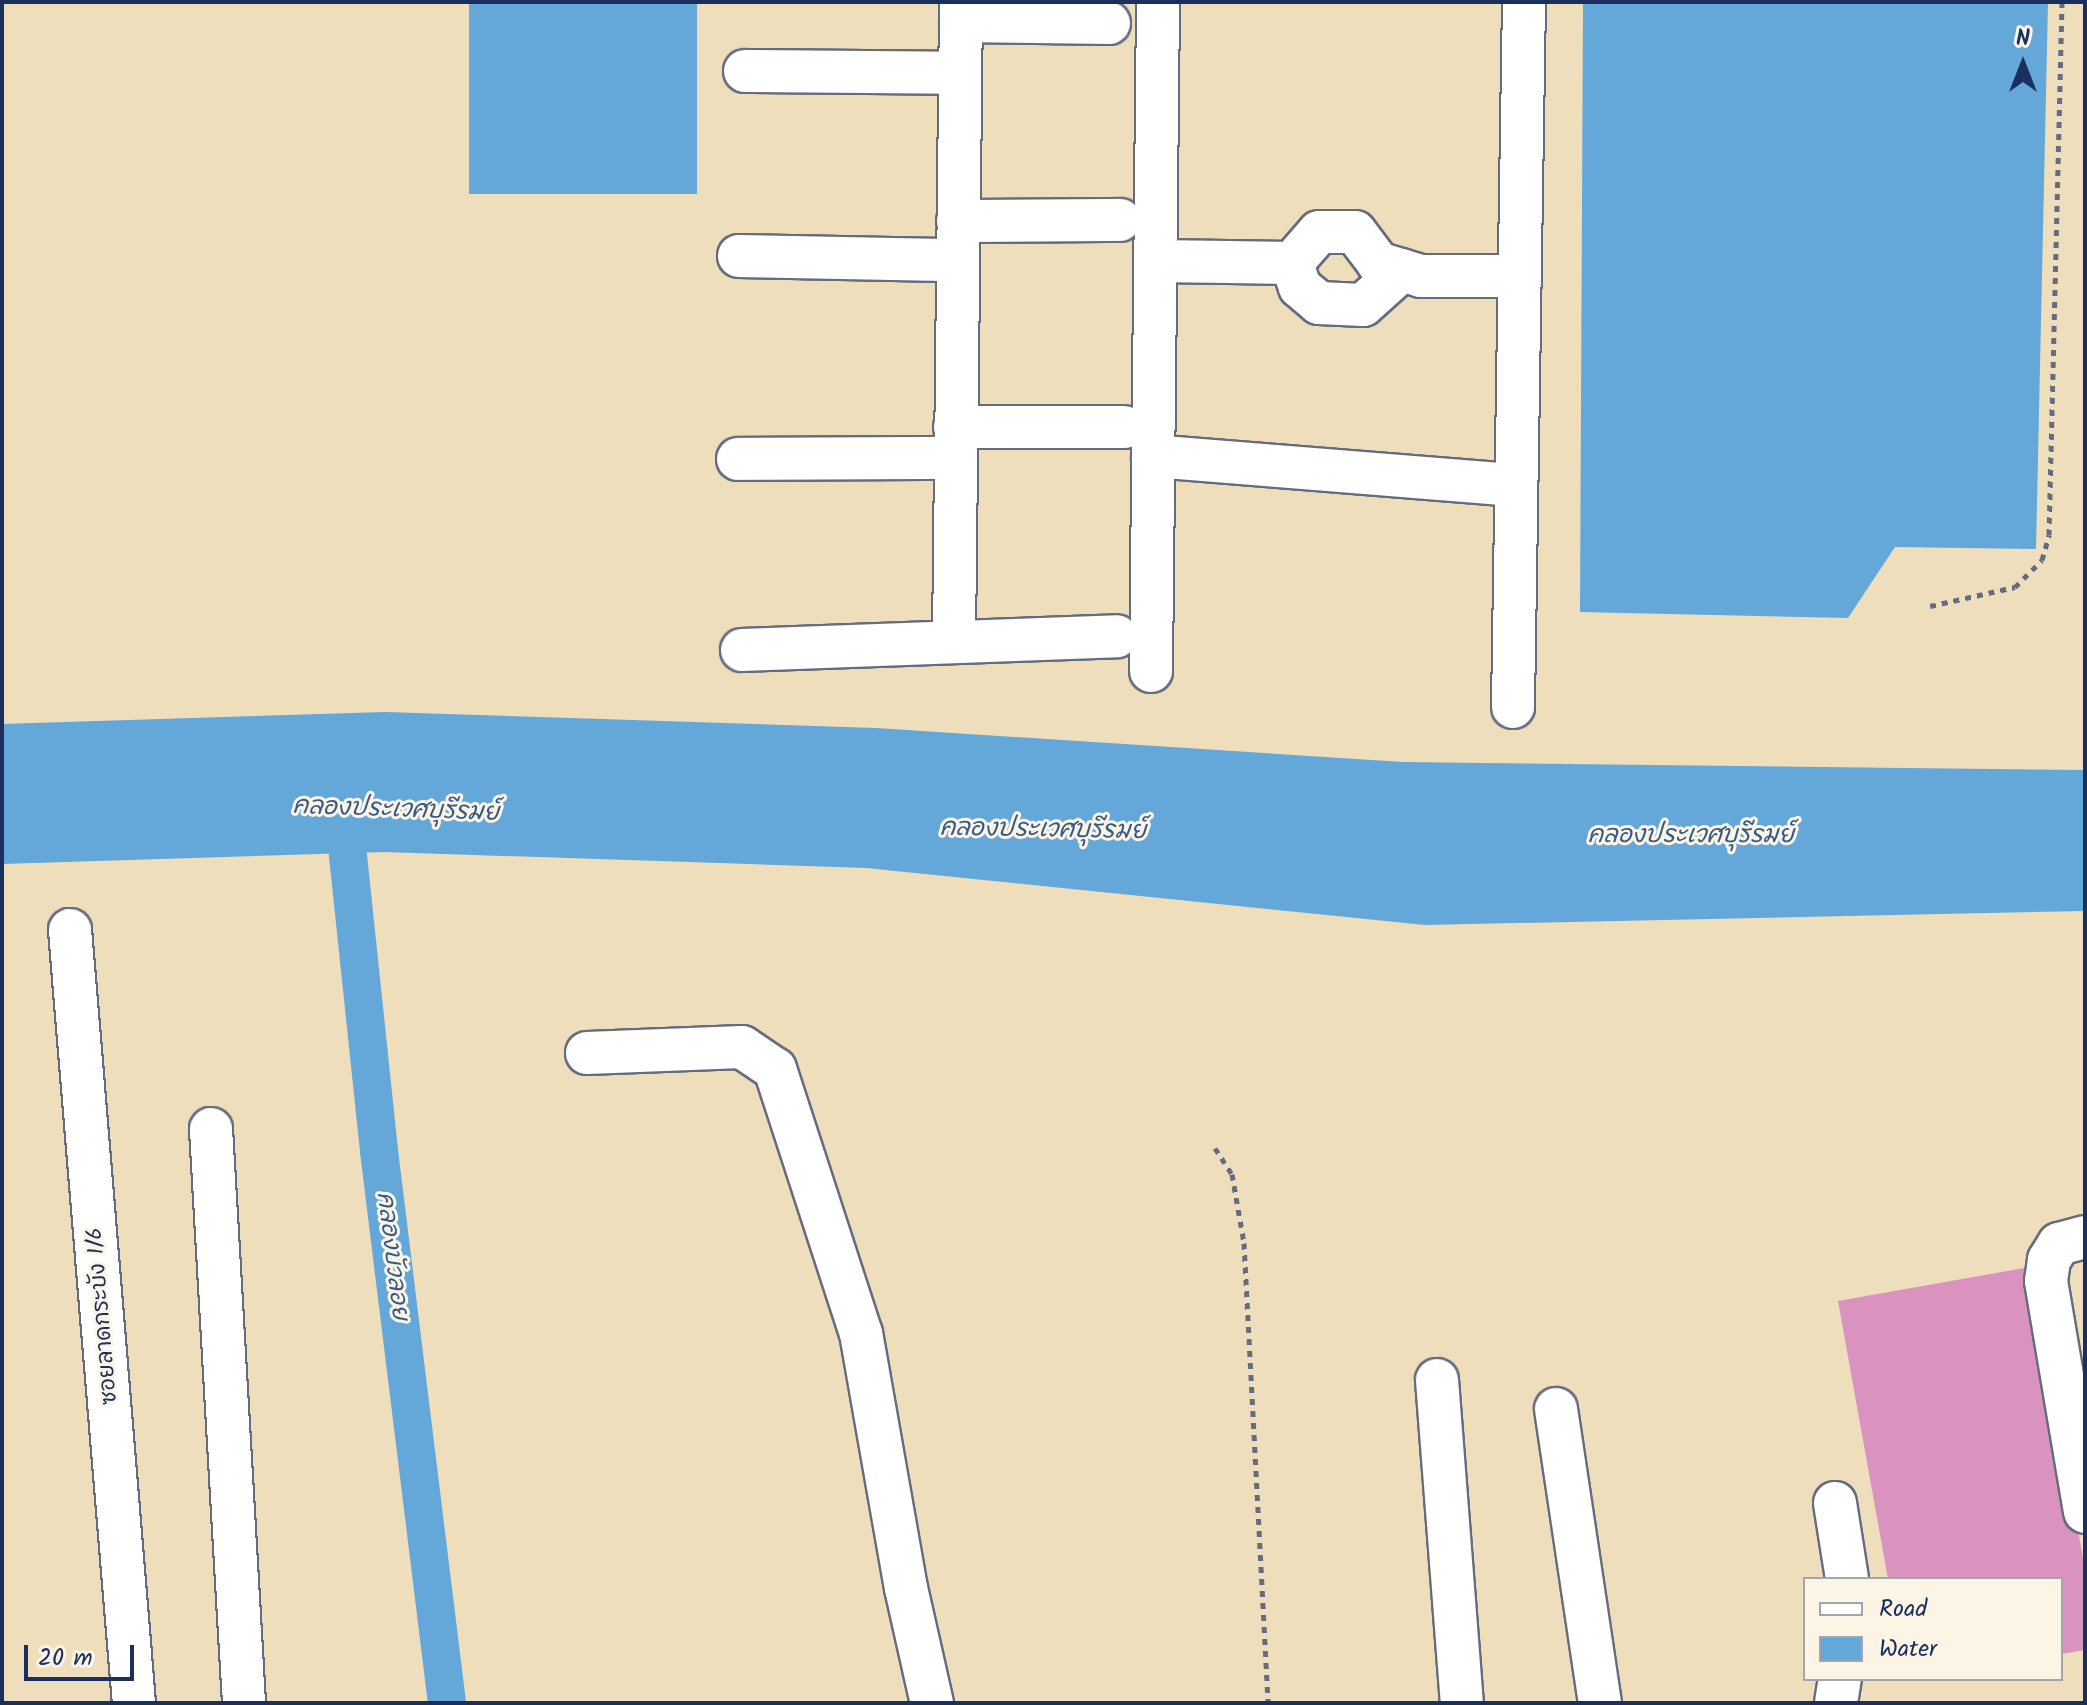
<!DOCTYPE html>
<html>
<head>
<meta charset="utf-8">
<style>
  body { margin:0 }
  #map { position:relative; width:2087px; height:1705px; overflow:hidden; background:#eedebc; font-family:Kalam,"Playpen Sans Thai",sans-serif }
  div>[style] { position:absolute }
  .water>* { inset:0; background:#64a7d9; transform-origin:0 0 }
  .canal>* { height:38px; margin:-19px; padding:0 19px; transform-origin:19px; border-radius:19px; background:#64a7d9 }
  .building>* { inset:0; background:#da92be }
  .path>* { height:5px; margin-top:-2.5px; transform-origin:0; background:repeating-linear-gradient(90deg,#656c7f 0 6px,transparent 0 12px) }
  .roads { filter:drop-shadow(2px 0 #656c7f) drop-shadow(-2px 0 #656c7f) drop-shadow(0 2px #656c7f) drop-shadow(0 -2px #656c7f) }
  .minor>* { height:42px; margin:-21px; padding:0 21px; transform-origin:21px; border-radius:21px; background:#fff }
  span { translate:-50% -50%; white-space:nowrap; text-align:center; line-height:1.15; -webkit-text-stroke:6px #fcf5e5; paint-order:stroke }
  .street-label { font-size:22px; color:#1b2f5e }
  .water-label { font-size:24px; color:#355989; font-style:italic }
  .frame { position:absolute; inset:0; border:4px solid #1b2f5e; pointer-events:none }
  .legend { position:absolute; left:1803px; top:1577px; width:260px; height:104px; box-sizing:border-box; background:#fcf5e5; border:2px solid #a2a6af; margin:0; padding:10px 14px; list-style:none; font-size:24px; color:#1b2f5e }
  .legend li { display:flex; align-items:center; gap:16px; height:40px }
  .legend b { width:40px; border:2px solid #a2a6af }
  .north { position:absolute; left:1983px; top:24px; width:80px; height:80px; -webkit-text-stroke:6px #fcf5e5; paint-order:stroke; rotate:0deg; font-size:22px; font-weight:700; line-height:32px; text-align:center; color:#1b2f5e }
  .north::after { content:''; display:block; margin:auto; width:28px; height:36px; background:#1b2f5e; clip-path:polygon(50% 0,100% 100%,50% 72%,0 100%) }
  .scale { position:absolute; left:24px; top:1645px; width:110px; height:36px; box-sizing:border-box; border:4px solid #1b2f5e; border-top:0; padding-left:10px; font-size:24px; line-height:28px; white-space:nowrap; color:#1b2f5e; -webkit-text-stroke:6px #fcf5e5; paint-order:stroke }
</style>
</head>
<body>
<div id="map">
  <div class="water">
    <i style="left:469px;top:2px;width:228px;height:192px"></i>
    <i style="clip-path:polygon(1583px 2px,2048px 2px,2036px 549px,1895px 547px,1848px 618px,1580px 612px)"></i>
    <i style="clip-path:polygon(385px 712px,876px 728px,1403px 762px,2085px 770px,2085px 911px,1425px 925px,866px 868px,384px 852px,2px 864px,2px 724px)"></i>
  </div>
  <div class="canal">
    <i style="left:343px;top:808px;width:345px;rotate:84deg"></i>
    <i style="left:379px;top:1151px;width:556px;rotate:82.98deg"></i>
  </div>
  <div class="building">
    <i style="clip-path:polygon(2030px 1267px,2085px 1569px,2085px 1650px,2061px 1654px,2061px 1579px,1888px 1579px,1838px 1301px)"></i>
  </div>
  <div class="path">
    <i style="left:1930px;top:606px;width:87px;rotate:-12.6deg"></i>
    <i style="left:2015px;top:587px;width:38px;rotate:-45deg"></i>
    <i style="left:2042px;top:560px;width:26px;rotate:-74deg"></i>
    <i style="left:2049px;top:535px;width:533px;rotate:-88.6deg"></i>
    <i style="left:1215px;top:1148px;width:31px;rotate:57deg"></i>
    <i style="left:1232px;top:1174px;width:70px;rotate:80.1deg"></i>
    <i style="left:1244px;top:1243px;width:461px;rotate:87deg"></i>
  </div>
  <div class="roads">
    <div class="minor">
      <i style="left:961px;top:21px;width:148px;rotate:0.8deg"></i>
      <i style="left:745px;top:71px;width:215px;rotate:0.5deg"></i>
      <i style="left:958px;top:221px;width:162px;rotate:-0.4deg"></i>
      <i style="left:739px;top:256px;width:218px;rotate:1.1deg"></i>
      <i style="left:1155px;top:261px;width:137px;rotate:0.8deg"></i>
      <i style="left:1292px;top:263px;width:41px;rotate:-48.9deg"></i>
      <i style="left:1319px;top:232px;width:36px"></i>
      <i style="left:1355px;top:232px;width:39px;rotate:53deg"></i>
      <i style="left:1378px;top:263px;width:45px;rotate:16.8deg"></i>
      <i style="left:1421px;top:276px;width:99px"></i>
      <i style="left:1292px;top:263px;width:25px;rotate:72deg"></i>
      <i style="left:1300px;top:287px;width:25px;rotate:40deg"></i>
      <i style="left:1319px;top:303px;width:44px;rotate:2.6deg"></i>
      <i style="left:1363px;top:305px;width:52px;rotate:-41.9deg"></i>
      <i style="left:955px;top:427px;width:169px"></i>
      <i style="left:1153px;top:456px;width:364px;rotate:4.6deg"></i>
      <i style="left:738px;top:459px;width:216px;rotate:-0.3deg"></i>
      <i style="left:954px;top:641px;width:639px;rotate:-89.37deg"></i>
      <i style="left:742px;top:650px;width:375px;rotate:-2.1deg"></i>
      <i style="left:1151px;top:671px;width:669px;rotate:-89.4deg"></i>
      <i style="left:1513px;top:707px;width:705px;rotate:-89.11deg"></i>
      <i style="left:70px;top:930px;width:776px;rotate:85.27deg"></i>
      <i style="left:587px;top:1053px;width:155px;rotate:-2.2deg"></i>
      <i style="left:742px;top:1047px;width:40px;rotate:34deg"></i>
      <i style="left:775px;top:1069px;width:278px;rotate:72deg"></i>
      <i style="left:861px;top:1333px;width:259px;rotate:80deg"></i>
      <i style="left:906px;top:1588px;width:118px;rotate:77.3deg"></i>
      <i style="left:211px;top:1129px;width:575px;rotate:86.71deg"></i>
      <i style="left:2085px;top:1237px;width:27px;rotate:165deg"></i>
      <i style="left:2059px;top:1244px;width:19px;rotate:122deg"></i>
      <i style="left:2049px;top:1260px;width:21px;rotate:98deg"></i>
      <i style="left:2046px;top:1281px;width:234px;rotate:80.4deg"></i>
      <i style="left:1437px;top:1380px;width:324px;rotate:85.6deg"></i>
      <i style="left:1556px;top:1409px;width:297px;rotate:81.5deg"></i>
      <i style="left:1835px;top:1503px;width:77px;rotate:81deg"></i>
      <i style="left:1836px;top:1703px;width:24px;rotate:-81deg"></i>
    </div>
  </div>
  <div class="street-label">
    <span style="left:103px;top:1316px;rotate:-95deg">ซอยลาดกระบัง 1/6</span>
  </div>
  <div class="water-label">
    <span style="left:396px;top:810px;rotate:2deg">คลองประเวศบุรีรมย์</span>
    <span style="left:1043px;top:830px;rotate:1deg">คลองประเวศบุรีรมย์</span>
    <span style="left:1691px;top:836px">คลองประเวศบุรีรมย์</span>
    <span style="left:392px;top:1256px;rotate:83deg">คลองบัวลอย</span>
  </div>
  <div class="frame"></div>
  <ul class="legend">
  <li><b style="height:10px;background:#fff"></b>Road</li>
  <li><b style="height:22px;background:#64a7d9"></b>Water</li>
  </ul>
  <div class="north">N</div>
  <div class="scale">20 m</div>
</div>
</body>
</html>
